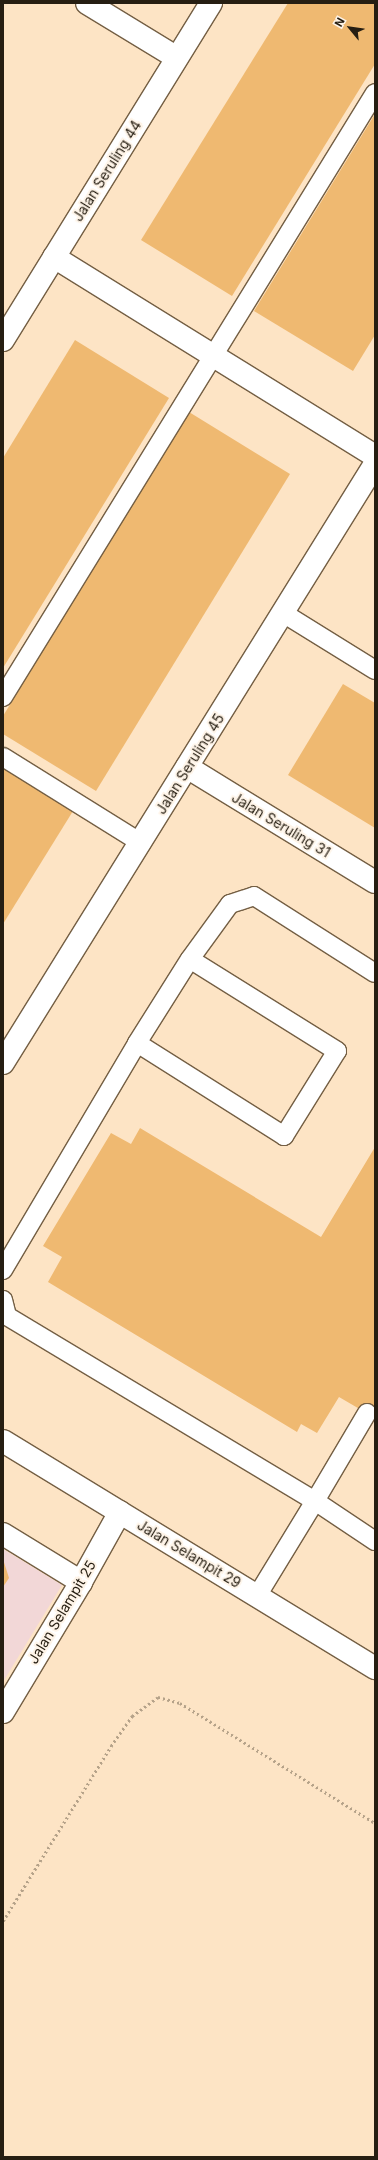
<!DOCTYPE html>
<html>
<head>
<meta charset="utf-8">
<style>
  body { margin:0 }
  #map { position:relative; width:378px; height:2160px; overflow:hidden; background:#fde4c5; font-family:Inter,sans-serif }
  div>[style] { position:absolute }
  .commercial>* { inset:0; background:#f2d7d7 }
  .building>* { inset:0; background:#efb971 }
  .path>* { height:2.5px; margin-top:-1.25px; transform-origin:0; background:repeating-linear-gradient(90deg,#b5a289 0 2px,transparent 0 5px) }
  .roads { filter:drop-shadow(1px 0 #745f44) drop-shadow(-1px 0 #745f44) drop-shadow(0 1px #745f44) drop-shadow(0 -1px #745f44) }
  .lane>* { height:18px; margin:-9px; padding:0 9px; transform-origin:9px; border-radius:9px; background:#fff }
  .street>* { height:22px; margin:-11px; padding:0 11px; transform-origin:11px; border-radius:11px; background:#fff }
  span { translate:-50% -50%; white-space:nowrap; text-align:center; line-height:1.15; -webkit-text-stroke:4px #fef4e8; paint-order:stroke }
  .street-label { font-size:14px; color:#261e12 }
  .frame { position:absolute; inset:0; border:4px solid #261e12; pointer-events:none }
  .north { position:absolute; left:330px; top:8px; width:40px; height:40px; -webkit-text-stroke:3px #fef4e8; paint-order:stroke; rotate:299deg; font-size:11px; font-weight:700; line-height:16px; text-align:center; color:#261e12 }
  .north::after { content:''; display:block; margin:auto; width:14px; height:18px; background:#261e12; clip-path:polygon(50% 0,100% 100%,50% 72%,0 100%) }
</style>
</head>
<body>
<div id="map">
  <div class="commercial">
    <i style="clip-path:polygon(3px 1549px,62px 1585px,3px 1682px)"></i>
  </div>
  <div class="building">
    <i style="clip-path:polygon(288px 3px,375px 3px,375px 64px,232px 296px,141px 240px)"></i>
    <i style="clip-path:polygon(375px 114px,375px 335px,353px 371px,254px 311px)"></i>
    <i style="clip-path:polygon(75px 340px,169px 398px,3px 668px,3px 458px)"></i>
    <i style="clip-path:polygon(189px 412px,290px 474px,96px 791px,3px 734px,3px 716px)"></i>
    <i style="clip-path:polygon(343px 684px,375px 703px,375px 828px,288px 775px)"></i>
    <i style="clip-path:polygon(3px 767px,73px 811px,3px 924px)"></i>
    <i style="clip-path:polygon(140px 1128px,321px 1237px,375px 1147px,375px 1418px,339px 1397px,317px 1433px,301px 1424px,297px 1432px,48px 1282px,62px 1257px,43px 1246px,111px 1133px,131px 1144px)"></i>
    <i style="clip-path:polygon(3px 1559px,9px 1578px,3px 1587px)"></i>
  </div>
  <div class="path">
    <i style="left:3px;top:1921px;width:206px;rotate:-58.3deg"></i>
    <i style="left:111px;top:1746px;width:37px;rotate:-55deg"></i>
    <i style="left:132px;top:1716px;width:32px;rotate:-36deg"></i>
    <i style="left:158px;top:1697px;width:23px;rotate:15deg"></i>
    <i style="left:180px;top:1703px;width:229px;rotate:31.6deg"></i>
  </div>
  <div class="roads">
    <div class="lane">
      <i style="left:283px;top:613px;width:108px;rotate:31.8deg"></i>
      <i style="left:3px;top:697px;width:709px;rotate:-58.37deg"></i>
      <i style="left:3px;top:757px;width:163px;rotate:31.9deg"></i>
      <i style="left:137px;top:1043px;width:174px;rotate:32.3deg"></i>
      <i style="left:284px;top:1136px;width:100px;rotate:-58.1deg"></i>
      <i style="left:337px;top:1051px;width:173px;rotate:-148deg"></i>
      <i style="left:3px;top:1270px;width:264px;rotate:-59.4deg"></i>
      <i style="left:137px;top:1043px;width:99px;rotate:-57.8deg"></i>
      <i style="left:190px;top:959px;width:68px;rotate:-54deg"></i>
      <i style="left:230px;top:904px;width:25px;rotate:-18deg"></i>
      <i style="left:254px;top:896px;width:143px;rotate:32.5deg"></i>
      <i style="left:3px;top:1300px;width:16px;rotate:76deg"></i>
      <i style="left:7px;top:1316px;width:359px;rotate:31deg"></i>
      <i style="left:315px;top:1501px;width:111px;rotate:121.4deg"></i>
      <i style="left:367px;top:1413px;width:102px;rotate:120.6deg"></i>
      <i style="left:315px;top:1501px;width:72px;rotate:33.7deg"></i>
    </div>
    <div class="street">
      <i style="left:87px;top:3px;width:105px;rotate:31.4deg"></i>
      <i style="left:54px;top:257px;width:378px;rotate:31.8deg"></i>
      <i style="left:3px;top:340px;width:396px;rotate:-58.3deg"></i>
      <i style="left:187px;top:767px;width:220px;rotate:31.5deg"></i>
      <i style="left:3px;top:1063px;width:705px;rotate:-58.16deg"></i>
      <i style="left:3px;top:1441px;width:436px;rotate:31.4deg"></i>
      <i style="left:3px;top:1534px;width:92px;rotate:31.6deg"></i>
      <i style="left:3px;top:1712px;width:152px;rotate:-59deg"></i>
      <i style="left:81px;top:1582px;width:80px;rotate:-60.9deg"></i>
    </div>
  </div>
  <div class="street-label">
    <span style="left:107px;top:171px;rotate:-58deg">Jalan Seruling 44</span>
    <span style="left:190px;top:764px;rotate:-58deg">Jalan Seruling 45</span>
    <span style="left:281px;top:825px;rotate:31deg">Jalan Seruling 31</span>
    <span style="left:189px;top:1554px;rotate:31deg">Jalan Selampit 29</span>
    <span style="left:62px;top:1612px;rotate:-59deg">Jalan Selampit 25</span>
  </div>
  <div class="frame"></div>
  <div class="north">N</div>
</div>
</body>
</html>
